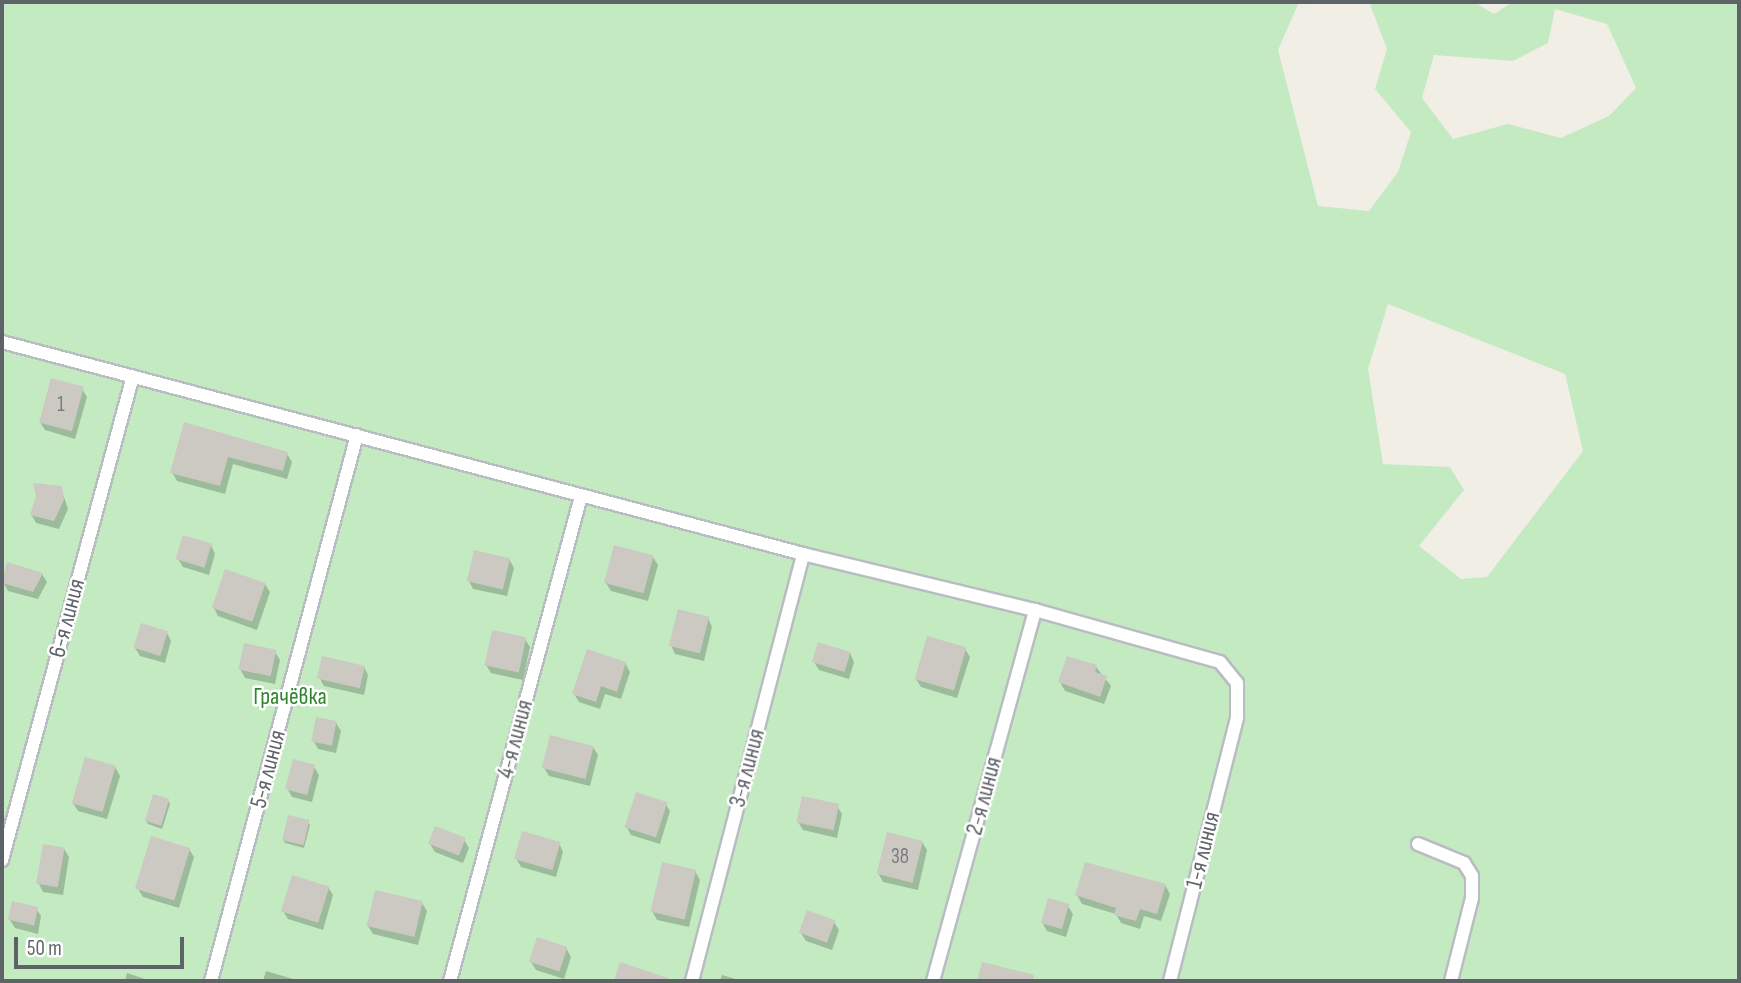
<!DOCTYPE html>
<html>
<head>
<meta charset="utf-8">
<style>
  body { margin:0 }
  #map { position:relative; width:1741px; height:983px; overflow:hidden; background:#f1eee6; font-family:"Sofia Sans Condensed",sans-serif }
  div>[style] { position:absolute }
  .green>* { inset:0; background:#c4eac2 }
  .shadow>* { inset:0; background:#0003 }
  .building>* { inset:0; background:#ccc9c3; transform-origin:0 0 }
  .roads { filter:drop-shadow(2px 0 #b9bcc1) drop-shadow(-2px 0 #b9bcc1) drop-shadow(0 2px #b9bcc1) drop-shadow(0 -2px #b9bcc1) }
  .lane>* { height:12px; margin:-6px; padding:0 6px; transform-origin:6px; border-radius:6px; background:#fff }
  span { translate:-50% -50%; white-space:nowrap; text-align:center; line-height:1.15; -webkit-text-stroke:5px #fff; paint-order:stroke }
  .number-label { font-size:21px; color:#7a7c7f }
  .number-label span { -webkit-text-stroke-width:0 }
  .street-label { font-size:24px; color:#5e6368 }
  .park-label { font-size:24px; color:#308530 }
  .frame { position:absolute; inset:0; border:4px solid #5e6368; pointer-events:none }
  .scale { position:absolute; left:14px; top:937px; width:170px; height:32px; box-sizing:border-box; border:4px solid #5e6368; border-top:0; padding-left:9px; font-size:21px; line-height:24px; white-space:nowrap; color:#5e6368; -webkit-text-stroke:5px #fff; paint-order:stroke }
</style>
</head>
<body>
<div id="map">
  <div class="green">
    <i style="clip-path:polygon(evenodd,2px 2px,1299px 2px,1278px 50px,1318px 206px,1369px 211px,1398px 172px,1411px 132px,1375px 89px,1387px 49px,1369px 2px,1474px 2px,1494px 14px,1513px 2px,1739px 2px,1739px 981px,2px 981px,2px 2px,1555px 9px,1607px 24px,1636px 88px,1609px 116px,1561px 138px,1508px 124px,1453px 139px,1422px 98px,1434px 55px,1513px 61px,1548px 43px,1555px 9px,2px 2px,1388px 304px,1565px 374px,1583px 451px,1487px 577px,1461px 579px,1419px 546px,1464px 490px,1450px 467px,1383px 464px,1368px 369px,1388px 304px)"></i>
  </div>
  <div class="shadow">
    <i style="clip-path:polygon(82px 389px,87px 397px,75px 439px,45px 430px,40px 422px)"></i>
    <i style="clip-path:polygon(185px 424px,287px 454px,292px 462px,287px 479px,233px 464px,225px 494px,177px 481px,172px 472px)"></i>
    <i style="clip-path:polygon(61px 488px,68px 509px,59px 529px,36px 523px,31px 514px,37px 496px)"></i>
    <i style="clip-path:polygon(211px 545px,215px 554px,209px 575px,183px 567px,178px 559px)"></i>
    <i style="clip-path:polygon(653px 557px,658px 565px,648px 601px,611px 591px,606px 583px)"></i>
    <i style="clip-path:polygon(509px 559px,514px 568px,507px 596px,473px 589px,469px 581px)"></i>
    <i style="clip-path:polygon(9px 564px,42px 574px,47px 582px,38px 599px,8px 591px,3px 582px)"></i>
    <i style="clip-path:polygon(265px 584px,270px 592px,257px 630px,218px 616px,214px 608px)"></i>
    <i style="clip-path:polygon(708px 618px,712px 627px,704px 661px,675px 654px,671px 645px)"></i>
    <i style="clip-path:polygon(167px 633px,171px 641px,165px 663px,140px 656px,135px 648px)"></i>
    <i style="clip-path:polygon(525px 639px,530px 647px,523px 680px,491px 673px,486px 665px)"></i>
    <i style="clip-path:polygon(965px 649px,970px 657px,957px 698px,921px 687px,916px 679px)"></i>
    <i style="clip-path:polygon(275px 652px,280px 660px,275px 684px,245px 678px,240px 669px)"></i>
    <i style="clip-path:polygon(850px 653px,854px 662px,849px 679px,819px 670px,814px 662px)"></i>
    <i style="clip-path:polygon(625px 663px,630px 672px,621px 699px,605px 694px,600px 709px,579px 702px,574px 694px)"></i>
    <i style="clip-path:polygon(364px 667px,368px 675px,364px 695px,324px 686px,319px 677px)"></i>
    <i style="clip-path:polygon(1096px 667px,1111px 686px,1104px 704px,1065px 691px,1060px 682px)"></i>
    <i style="clip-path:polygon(336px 723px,341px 731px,336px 753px,318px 749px,313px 740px)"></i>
    <i style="clip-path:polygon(593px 747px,598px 755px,590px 786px,549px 776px,544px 768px)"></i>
    <i style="clip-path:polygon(115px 767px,120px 776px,107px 819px,78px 811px,73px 803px)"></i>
    <i style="clip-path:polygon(314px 767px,319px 775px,312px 802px,292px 797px,287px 788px)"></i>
    <i style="clip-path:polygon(168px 801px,170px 804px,162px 829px,148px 824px,146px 821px)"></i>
    <i style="clip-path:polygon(665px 803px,670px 811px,660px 844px,631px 835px,626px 826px)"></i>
    <i style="clip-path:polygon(837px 806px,842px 814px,837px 838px,803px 830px,798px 822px)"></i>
    <i style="clip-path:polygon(308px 822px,310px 825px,304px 848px,285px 843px,283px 839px)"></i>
    <i style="clip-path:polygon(464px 840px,469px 848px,463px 863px,435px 852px,430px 844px)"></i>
    <i style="clip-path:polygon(922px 842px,927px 850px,918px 890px,883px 882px,878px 873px)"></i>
    <i style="clip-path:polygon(559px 843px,563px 852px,556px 877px,521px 867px,516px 858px)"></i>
    <i style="clip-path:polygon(64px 849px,69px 857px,63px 895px,43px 892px,39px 884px)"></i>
    <i style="clip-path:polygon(189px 849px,194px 857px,179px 908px,143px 897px,138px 889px)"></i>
    <i style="clip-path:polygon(695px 871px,700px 880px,689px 927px,657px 920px,652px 911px)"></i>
    <i style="clip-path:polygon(1165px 885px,1170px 894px,1161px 921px,1144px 916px,1140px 929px,1121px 923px,1116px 914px,1082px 904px,1077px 895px)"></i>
    <i style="clip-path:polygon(328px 887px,333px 895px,323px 930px,288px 919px,283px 911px)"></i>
    <i style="clip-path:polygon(422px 903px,427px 911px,418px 945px,373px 934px,368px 926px)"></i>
    <i style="clip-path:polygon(1068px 906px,1073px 914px,1066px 937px,1047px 931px,1042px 922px)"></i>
    <i style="clip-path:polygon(36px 908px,41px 916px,38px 934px,15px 928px,10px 920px)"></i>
    <i style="clip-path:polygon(834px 922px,839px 930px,832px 950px,806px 941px,801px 933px)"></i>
    <i style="clip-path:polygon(566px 948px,571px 957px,564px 979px,536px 970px,531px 962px)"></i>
    <i style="clip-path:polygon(266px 971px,300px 981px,263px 981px)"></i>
    <i style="clip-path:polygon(127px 973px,145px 979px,146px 981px,125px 981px)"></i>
    <i style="clip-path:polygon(722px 975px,743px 981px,720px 981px)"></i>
  </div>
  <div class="building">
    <i style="left:51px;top:378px;width:34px;height:46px;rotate:15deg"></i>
    <i style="clip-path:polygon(184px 422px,288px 452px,283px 471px,228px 457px,220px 486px,170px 473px)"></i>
    <i style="clip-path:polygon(33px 483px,62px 486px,64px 500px,54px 521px,30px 515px,36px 496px)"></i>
    <i style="left:183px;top:535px;width:30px;height:25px;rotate:17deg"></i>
    <i style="left:614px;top:545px;width:41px;height:39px;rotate:15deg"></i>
    <i style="left:474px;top:550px;width:37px;height:32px;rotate:13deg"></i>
    <i style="clip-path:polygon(7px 562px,43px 573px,33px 592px,2px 583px)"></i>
    <i style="left:225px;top:569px;width:43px;height:41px;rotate:19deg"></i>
    <i style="left:678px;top:609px;width:32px;height:38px;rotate:14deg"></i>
    <i style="left:141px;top:623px;width:28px;height:26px;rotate:17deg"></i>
    <i style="left:492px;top:630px;width:35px;height:36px;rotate:12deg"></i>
    <i style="left:927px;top:636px;width:41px;height:45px;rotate:16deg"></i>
    <i style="left:818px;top:642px;width:34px;height:21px;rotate:17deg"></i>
    <i style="left:244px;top:643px;width:33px;height:27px;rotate:12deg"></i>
    <i style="clip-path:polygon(587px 649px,626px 662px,617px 692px,601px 686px,596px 702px,572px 694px)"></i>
    <i style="left:322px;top:656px;width:44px;height:23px;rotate:13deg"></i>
    <i style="clip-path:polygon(1067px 656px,1097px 665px,1095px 672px,1107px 676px,1100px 697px,1058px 682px)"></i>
    <i style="left:316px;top:717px;width:21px;height:25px;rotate:11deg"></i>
    <i style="left:550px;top:735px;width:45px;height:34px;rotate:14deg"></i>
    <i style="left:85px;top:757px;width:32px;height:48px;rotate:16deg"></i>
    <i style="left:293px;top:759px;width:23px;height:31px;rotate:15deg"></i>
    <i style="left:636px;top:792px;width:33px;height:37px;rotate:18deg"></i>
    <i style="left:153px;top:794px;width:17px;height:28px;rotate:17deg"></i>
    <i style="left:802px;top:796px;width:38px;height:27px;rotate:12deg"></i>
    <i style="left:288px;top:815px;width:22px;height:26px;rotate:13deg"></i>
    <i style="left:435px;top:826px;width:33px;height:19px;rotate:21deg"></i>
    <i style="left:522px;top:831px;width:40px;height:29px;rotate:16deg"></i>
    <i style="left:887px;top:832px;width:37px;height:43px;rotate:14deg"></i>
    <i style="left:151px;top:836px;width:41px;height:55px;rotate:17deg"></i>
    <i style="left:43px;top:844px;width:22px;height:40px;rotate:10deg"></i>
    <i style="left:662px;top:862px;width:35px;height:51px;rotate:13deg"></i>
    <i style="clip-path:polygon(1085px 862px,1166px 884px,1157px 914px,1140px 909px,1136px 921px,1114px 915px,1116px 908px,1075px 895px)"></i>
    <i style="left:292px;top:875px;width:39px;height:38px;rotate:17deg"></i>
    <i style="left:375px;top:890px;width:49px;height:37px;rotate:13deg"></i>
    <i style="left:1048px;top:898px;width:22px;height:26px;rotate:16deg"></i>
    <i style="left:12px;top:901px;width:27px;height:19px;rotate:13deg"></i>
    <i style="left:807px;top:910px;width:30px;height:24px;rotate:20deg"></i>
    <i style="left:537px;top:937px;width:32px;height:26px;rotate:18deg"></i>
    <i style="clip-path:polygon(620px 962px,668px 978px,668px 981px,614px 981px)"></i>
    <i style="clip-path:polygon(982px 962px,1034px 975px,1033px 981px,977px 981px)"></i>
  </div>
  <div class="roads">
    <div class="lane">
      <i style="left:2px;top:342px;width:829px;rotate:14.82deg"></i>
      <i style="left:803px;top:554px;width:239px;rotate:13.6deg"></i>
      <i style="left:1035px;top:610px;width:192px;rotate:15.7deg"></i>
      <i style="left:1220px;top:662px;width:27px;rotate:51deg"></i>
      <i style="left:1237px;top:683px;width:35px;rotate:90deg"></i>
      <i style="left:1237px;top:718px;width:271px;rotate:104.3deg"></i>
      <i style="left:1418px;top:844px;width:50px;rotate:22.4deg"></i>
      <i style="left:1464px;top:863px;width:15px;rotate:58deg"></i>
      <i style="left:1472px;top:876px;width:22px;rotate:90deg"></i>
      <i style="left:1472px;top:898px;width:86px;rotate:104.2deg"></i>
      <i style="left:2px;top:860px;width:501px;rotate:-74.86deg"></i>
      <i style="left:211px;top:981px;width:565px;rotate:-75.03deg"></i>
      <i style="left:450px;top:981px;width:502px;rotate:-74.88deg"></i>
      <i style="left:692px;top:981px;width:441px;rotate:-75.4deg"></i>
      <i style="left:933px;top:981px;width:385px;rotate:-74.6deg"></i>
    </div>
  </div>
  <div class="number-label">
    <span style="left:61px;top:405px">1</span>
    <span style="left:900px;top:857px">38</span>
  </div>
  <div class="street-label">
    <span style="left:67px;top:618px;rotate:-75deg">6-я линия</span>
    <span style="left:515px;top:739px;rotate:-75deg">4-я линия</span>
    <span style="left:747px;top:768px;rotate:-75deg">3-я линия</span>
    <span style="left:268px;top:769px;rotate:-75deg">5-я линия</span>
    <span style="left:984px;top:796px;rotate:-75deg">2-я линия</span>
    <span style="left:1203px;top:850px;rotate:-76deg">1-я линия</span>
  </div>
  <div class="park-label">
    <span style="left:290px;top:697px">Грачёвка</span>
  </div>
  <div class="frame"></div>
  <div class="scale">50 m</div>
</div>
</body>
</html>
